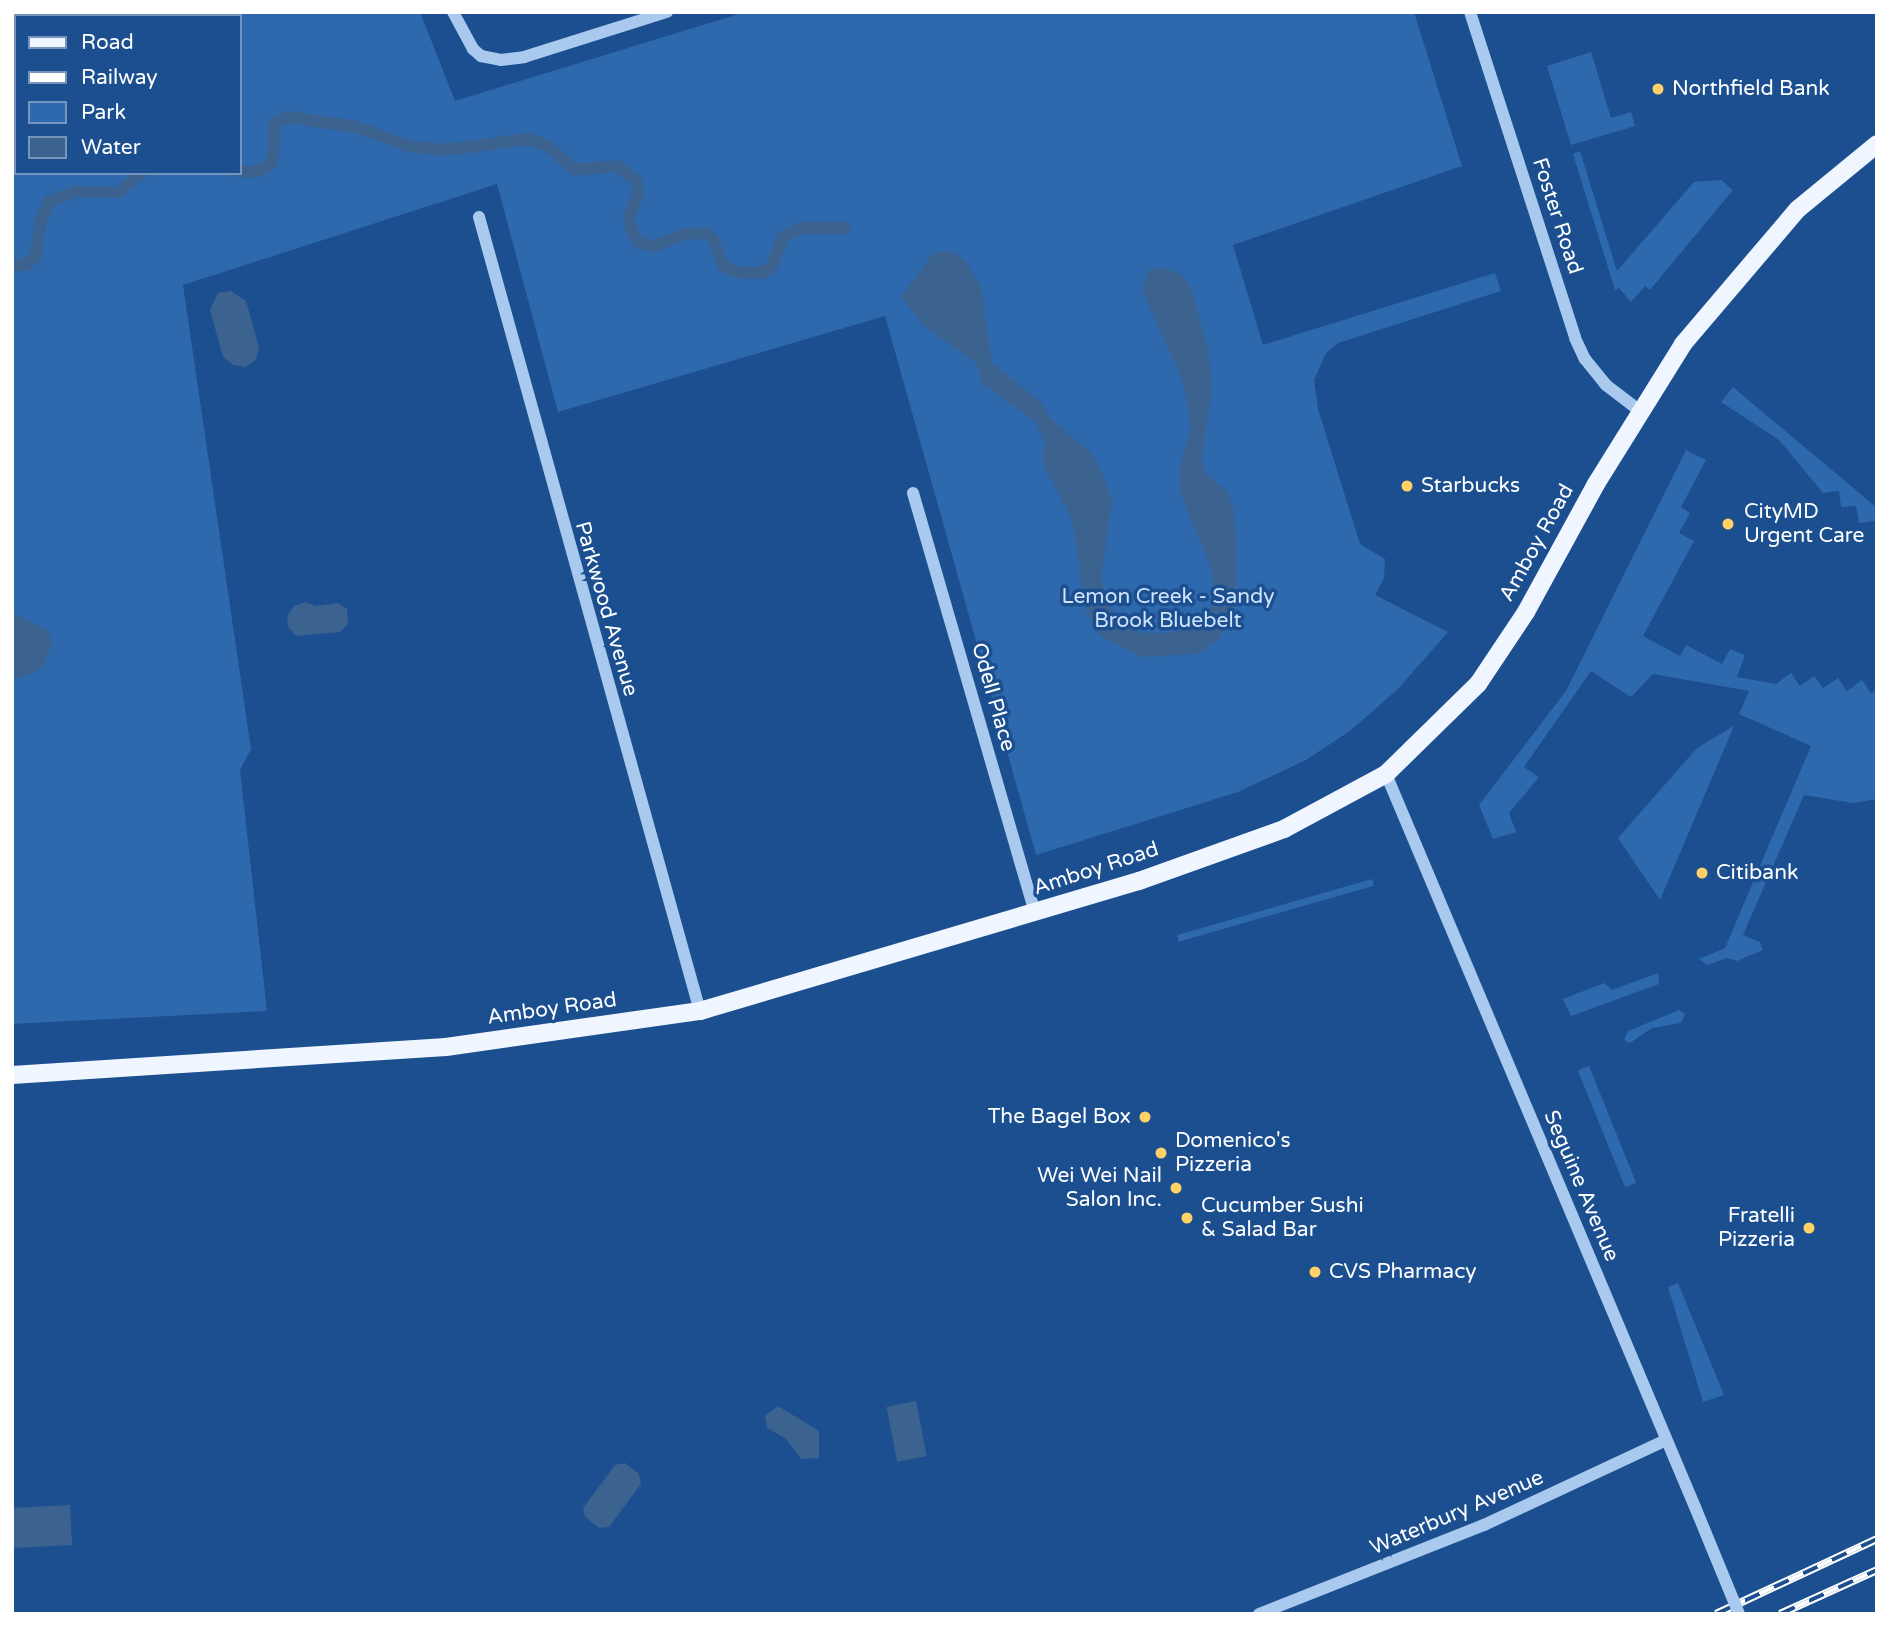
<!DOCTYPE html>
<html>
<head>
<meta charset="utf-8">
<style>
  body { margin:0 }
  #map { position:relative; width:1889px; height:1626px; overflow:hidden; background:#1b4f8f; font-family:"Varela Round",sans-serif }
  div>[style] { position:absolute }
  .green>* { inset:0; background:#2e69ad; transform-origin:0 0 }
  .water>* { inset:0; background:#3c6290; transform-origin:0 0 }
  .stream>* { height:12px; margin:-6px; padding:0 6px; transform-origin:6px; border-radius:6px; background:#3c6290 }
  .minor>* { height:12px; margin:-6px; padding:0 6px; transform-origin:6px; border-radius:6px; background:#a9c9ee }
  .major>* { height:18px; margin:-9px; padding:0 9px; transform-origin:9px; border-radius:9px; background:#f0f6ff }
  .rail>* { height:8px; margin-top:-4px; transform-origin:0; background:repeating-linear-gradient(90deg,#1b4f8f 0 16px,#fff 0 32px); box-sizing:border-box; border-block:2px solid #fff }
  .minor-bridge>* { height:12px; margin:-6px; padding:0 6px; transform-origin:6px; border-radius:6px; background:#a9c9ee }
  .dots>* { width:19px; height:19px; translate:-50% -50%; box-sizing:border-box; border:4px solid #1b4f8f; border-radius:50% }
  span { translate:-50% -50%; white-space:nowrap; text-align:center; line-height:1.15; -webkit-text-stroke:7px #1b4f8f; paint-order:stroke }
  .poi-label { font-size:21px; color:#fff }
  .left { translate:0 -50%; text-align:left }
  .right { translate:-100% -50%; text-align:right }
  .street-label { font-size:21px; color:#fff }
  .park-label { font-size:21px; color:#cfe3fa }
  .frame { position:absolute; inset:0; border:14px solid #fff; pointer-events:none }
  .legend { position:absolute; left:14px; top:14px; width:228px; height:161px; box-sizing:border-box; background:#1b4f8f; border:2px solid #7695bc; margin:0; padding:9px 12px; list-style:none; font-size:21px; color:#fff }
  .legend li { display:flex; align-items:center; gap:14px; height:35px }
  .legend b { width:35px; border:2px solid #7695bc }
</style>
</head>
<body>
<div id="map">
  <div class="green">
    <i style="clip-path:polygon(evenodd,12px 12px,420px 12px,455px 101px,745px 12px,1414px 12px,1462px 166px,1233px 245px,1263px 345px,1495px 273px,1501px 291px,1338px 343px,1326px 353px,1314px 380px,1318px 409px,1360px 544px,1385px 559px,1384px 578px,1375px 595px,1448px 632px,1398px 689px,1350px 731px,1306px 760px,1238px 792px,1036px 855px,885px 316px,558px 412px,497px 184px,183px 285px,251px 749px,240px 770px,267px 1011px,12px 1024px,12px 12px,16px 16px,240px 16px,240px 173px,16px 173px,16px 16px)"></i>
    <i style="clip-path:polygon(1591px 52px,1611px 118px,1631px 112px,1635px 126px,1571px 145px,1547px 66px)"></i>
    <i style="clip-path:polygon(1580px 151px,1617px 271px,1694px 182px,1721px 180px,1733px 190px,1650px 290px,1645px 286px,1631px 302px,1619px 288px,1615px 290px,1573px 154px)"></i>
    <i style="clip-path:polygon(1733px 387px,1877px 508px,1877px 534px,1875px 521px,1859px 523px,1856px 506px,1841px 507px,1839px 491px,1823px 493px,1779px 440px,1721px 402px)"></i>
    <i style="clip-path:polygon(1686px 450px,1706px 460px,1681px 507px,1690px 513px,1679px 533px,1694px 541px,1643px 636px,1680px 656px,1686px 645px,1722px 664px,1730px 649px,1745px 655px,1737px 677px,1776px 684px,1791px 673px,1800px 686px,1814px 676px,1823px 688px,1838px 678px,1847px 691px,1862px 680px,1871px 693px,1877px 689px,1877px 799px,1853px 803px,1804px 795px,1743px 935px,1760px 942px,1763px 950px,1737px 961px,1727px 958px,1707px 965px,1699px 959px,1725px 948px,1811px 746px,1739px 714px,1749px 691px,1653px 674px,1631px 697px,1591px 671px,1524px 767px,1539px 777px,1509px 813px,1516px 832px,1493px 839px,1479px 805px,1566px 691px)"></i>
    <i style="clip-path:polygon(1734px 726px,1660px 900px,1618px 838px,1697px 748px)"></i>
    <i style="left:1372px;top:879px;width:7px;height:203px;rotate:74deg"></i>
    <i style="clip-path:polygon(1658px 973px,1659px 984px,1571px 1016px,1563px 999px,1604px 983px,1612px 990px)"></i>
    <i style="clip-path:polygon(1679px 1010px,1685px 1014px,1681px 1023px,1652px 1028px,1630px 1043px,1624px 1040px,1628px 1031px)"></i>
    <i style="left:1589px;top:1066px;width:126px;height:12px;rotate:68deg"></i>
    <i style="clip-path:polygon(1678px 1283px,1724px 1395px,1703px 1402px,1668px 1287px)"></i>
  </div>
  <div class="water">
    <i style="clip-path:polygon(951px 251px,965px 260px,981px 287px,992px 363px,1040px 401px,1050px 418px,1090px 452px,1102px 473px,1112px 500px,1101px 579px,1108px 606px,1123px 623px,1144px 633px,1170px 633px,1194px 627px,1208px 619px,1214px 594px,1212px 570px,1180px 492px,1179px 468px,1191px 428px,1183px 382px,1141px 288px,1150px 269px,1163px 268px,1179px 273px,1190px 285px,1208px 349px,1212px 386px,1202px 459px,1205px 472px,1228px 493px,1234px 510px,1237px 558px,1234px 612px,1218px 640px,1197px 654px,1142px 657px,1100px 636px,1086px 611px,1072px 519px,1043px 464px,1044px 442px,1036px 422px,982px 383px,977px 364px,923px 325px,901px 297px,934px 252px)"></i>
    <i style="clip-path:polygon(231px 291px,246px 301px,259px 347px,256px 360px,245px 367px,233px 365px,223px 357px,210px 310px,218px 293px)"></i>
    <i style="clip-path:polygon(305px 602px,316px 606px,338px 603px,347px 609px,348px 624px,340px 632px,296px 636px,288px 627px,287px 616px,294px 606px)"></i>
    <i style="clip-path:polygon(12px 606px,14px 614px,48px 631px,52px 645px,42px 668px,22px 678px,12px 677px)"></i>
    <i style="left:916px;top:1401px;width:56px;height:30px;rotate:79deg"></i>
    <i style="clip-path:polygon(778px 1406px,819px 1431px,819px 1458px,801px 1459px,786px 1439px,767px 1428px,765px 1416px)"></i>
    <i style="clip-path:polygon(625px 1463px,639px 1474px,641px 1484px,609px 1527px,599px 1528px,585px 1517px,583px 1508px,615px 1465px)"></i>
    <i style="left:70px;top:1505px;width:40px;height:58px;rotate:87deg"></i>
  </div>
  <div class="stream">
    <i style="left:240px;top:172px;width:20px;rotate:-3deg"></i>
    <i style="left:260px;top:171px;width:15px;rotate:-37deg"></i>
    <i style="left:272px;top:162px;width:39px;rotate:-86deg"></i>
    <i style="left:275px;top:123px;width:13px;rotate:-29deg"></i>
    <i style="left:286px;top:117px;width:72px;rotate:8deg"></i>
    <i style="left:357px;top:127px;width:54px;rotate:20.4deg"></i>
    <i style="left:408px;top:146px;width:37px;rotate:6deg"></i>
    <i style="left:445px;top:150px;width:84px;rotate:-7.5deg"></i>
    <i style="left:528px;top:139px;width:21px;rotate:19deg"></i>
    <i style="left:548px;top:146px;width:37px;rotate:41deg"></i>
    <i style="left:576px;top:170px;width:41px;rotate:-5.6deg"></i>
    <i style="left:617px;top:166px;width:24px;rotate:38deg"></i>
    <i style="left:636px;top:181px;width:13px;rotate:81deg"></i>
    <i style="left:638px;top:194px;width:24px;rotate:112deg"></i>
    <i style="left:629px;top:216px;width:16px;rotate:79deg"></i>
    <i style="left:632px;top:232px;width:14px;rotate:54deg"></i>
    <i style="left:640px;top:243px;width:14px;rotate:12deg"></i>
    <i style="left:654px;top:246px;width:33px;rotate:-21deg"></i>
    <i style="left:685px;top:234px;width:20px;rotate:-3deg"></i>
    <i style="left:705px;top:233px;width:10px;rotate:37deg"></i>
    <i style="left:713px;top:239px;width:29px;rotate:70deg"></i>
    <i style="left:723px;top:266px;width:14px;rotate:25deg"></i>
    <i style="left:736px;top:272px;width:26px;rotate:2deg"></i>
    <i style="left:762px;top:273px;width:12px;rotate:-35deg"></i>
    <i style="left:772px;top:266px;width:31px;rotate:-69deg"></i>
    <i style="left:783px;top:237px;width:19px;rotate:-28deg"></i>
    <i style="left:800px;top:228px;width:45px"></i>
    <i style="left:12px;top:265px;width:13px"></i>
    <i style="left:25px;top:265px;width:13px;rotate:-39deg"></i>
    <i style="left:35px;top:257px;width:37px;rotate:-81deg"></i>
    <i style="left:41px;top:220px;width:21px;rotate:-65deg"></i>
    <i style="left:50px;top:201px;width:27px;rotate:-20deg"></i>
    <i style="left:75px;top:192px;width:44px"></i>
    <i style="left:119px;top:192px;width:30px;rotate:-40deg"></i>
  </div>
  <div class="minor">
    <i style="left:453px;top:12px;width:42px;rotate:61.6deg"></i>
    <i style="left:473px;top:49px;width:11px;rotate:41deg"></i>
    <i style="left:481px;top:56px;width:20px;rotate:11deg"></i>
    <i style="left:501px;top:60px;width:23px;rotate:-7deg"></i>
    <i style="left:524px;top:57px;width:150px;rotate:-17.5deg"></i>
    <i style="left:1470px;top:12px;width:342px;rotate:72.1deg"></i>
    <i style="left:1575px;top:338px;width:23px;rotate:65deg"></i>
    <i style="left:1585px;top:359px;width:33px;rotate:51deg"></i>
    <i style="left:1606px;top:385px;width:43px;rotate:37.4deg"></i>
    <i style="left:479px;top:217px;width:824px;rotate:74.45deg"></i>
    <i style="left:913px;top:493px;width:436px;rotate:73.8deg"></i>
    <i style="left:1386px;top:774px;width:795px;rotate:67.14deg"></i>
    <i style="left:1259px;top:1614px;width:242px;rotate:-21.6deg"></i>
    <i style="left:1484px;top:1525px;width:201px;rotate:-25deg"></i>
  </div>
  <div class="major">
    <i style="left:12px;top:1075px;width:435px;rotate:-3.7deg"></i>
    <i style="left:446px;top:1047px;width:257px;rotate:-8.1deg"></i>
    <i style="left:700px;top:1011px;width:458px;rotate:-16.5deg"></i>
    <i style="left:1139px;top:881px;width:154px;rotate:-19.7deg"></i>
    <i style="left:1284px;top:829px;width:116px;rotate:-28.3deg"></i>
    <i style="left:1386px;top:774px;width:129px;rotate:-44.4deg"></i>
    <i style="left:1478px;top:684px;width:87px;rotate:-56.3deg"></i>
    <i style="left:1526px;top:612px;width:146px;rotate:-61.3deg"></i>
    <i style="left:1596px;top:484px;width:165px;rotate:-58.1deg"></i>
    <i style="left:1683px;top:344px;width:177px;rotate:-49.6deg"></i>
    <i style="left:1798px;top:209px;width:102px;rotate:-39.4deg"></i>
  </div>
  <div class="rail">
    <i style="left:1716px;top:1614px;width:178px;rotate:-25deg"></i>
    <i style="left:1780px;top:1614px;width:107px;rotate:-24.4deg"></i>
  </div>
  <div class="minor-bridge">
    <i style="left:1695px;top:1507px;width:116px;rotate:67.6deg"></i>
  </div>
  <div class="dots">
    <i style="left:1658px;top:89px;background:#ffd166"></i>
    <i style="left:1407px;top:486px;background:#ffd166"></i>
    <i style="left:1728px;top:524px;background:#ffd166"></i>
    <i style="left:1702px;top:873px;background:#ffd166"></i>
    <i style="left:1145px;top:1117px;background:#ffd166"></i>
    <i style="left:1161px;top:1153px;background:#ffd166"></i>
    <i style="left:1176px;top:1188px;background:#ffd166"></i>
    <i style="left:1187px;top:1218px;background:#ffd166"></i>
    <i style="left:1809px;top:1228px;background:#ffd166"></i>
    <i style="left:1315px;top:1272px;background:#ffd166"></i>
  </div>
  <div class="poi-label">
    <span class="left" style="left:1672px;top:89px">Northfield Bank</span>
    <span class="left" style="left:1421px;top:486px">Starbucks</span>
    <span class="left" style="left:1744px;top:524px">CityMD<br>Urgent Care</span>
    <span class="left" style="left:1716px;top:873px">Citibank</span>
    <span class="right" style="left:1131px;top:1117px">The Bagel Box</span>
    <span class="left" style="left:1175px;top:1153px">Domenico's<br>Pizzeria</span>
    <span class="right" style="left:1162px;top:1188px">Wei Wei Nail<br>Salon Inc.</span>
    <span class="left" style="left:1201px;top:1218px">Cucumber Sushi<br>&amp; Salad Bar</span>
    <span class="right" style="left:1795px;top:1228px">Fratelli<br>Pizzeria</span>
    <span class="left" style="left:1329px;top:1272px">CVS Pharmacy</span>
  </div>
  <div class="street-label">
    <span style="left:1557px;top:216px;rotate:72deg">Foster Road</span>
    <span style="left:1537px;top:543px;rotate:-61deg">Amboy Road</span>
    <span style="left:606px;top:609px;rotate:74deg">Parkwood Avenue</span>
    <span style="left:993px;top:697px;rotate:74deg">Odell Place</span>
    <span style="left:1096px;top:869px;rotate:-18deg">Amboy Road</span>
    <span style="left:552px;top:1009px;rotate:-8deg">Amboy Road</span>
    <span style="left:1581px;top:1186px;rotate:67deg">Seguine Avenue</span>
    <span style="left:1457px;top:1513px;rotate:-23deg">Waterbury Avenue</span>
  </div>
  <div class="park-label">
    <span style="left:1168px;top:609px">Lemon Creek - Sandy<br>Brook Bluebelt</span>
  </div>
  <div class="frame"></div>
  <ul class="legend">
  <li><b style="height:9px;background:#f0f6ff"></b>Road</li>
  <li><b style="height:9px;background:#fff"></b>Railway</li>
  <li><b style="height:19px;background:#2e69ad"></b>Park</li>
  <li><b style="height:19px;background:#3c6290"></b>Water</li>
  </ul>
</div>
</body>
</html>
